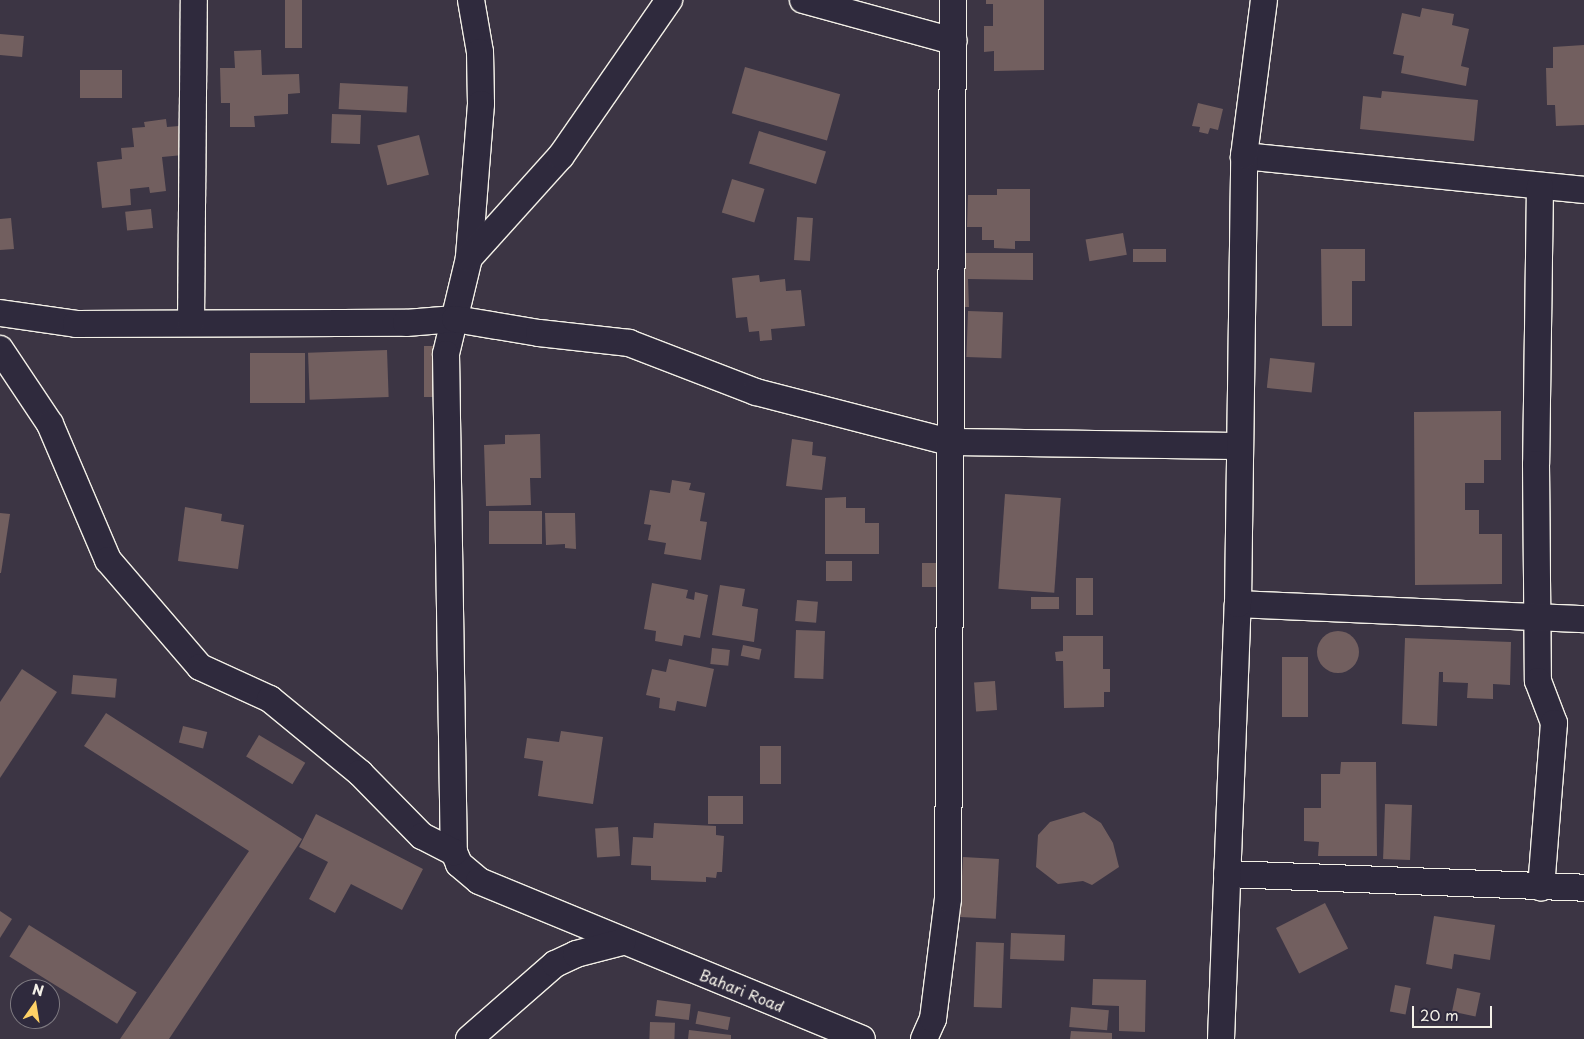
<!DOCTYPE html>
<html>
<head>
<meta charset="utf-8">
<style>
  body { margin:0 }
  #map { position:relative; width:1584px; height:1039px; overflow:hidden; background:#3c3544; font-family:"Playpen Sans",sans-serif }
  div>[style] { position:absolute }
  .building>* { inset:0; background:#725f5f; transform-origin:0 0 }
  .round { border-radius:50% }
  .roads { filter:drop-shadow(1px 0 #f4f1e8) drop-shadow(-1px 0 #f4f1e8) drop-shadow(0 1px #f4f1e8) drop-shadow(0 -1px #f4f1e8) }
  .minor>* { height:26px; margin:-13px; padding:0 13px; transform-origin:13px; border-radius:13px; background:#2f2a3d }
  span { translate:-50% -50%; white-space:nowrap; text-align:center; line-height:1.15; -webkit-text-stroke:4px #2f2a3d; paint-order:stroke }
  .street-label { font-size:15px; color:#f4f1e8 }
  .north { position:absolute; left:10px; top:979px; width:50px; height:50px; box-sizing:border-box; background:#2f2a3d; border:1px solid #7e7a81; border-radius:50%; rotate:13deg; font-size:14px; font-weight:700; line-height:20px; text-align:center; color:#f4f1e8 }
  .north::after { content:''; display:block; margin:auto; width:18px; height:22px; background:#ffd166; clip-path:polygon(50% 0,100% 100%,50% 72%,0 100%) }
  .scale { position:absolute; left:1412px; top:1006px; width:80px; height:22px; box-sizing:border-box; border:2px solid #f4f1e8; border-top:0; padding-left:6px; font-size:15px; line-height:18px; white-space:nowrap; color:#f4f1e8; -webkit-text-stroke:4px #2f2a3d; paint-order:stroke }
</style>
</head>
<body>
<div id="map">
  <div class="building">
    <i style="left:285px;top:0;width:17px;height:48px"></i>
    <i style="clip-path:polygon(986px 0,1044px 0,1044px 70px,994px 71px,994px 51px,984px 52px,984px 26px,993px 26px,993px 4px,986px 4px)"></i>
    <i style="clip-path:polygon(1422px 8px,1454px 14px,1452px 25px,1469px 29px,1461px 66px,1469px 68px,1466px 86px,1401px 73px,1404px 56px,1393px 54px,1402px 13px,1420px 17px)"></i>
    <i style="left:0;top:34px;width:24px;height:21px;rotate:5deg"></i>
    <i style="clip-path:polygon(1584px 45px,1584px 125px,1556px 126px,1555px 105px,1547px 105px,1546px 68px,1553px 68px,1553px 47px)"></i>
    <i style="clip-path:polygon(261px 50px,262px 75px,299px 74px,300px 93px,288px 94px,288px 114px,254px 116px,255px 127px,230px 127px,230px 103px,221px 103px,220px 68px,235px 68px,234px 51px)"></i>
    <i style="left:745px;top:67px;width:99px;height:48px;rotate:16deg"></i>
    <i style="left:122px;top:70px;width:28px;height:42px;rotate:90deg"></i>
    <i style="left:340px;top:83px;width:68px;height:26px;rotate:3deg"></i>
    <i style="clip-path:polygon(1382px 91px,1478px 100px,1474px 141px,1360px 129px,1363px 96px,1381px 98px)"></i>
    <i style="clip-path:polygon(1198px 103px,1223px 109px,1218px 130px,1210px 128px,1208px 134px,1199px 132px,1200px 127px,1192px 126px)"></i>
    <i style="left:332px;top:114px;width:29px;height:29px;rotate:2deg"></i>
    <i style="clip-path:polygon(166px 119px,167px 127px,179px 126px,183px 155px,162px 157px,166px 191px,150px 193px,149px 187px,130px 189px,131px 205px,102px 208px,97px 162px,122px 159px,121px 148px,134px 147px,132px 128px,145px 127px,144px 122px)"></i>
    <i style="left:759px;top:131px;width:70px;height:34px;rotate:17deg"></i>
    <i style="left:419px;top:135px;width:41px;height:43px;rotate:76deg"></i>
    <i style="left:732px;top:179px;width:34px;height:35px;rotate:17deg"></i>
    <i style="clip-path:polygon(997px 189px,1030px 189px,1030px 241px,1015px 241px,1015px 249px,994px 248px,994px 240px,982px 240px,982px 227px,967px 227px,968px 195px,997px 195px)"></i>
    <i style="left:151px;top:209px;width:19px;height:26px;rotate:84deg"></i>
    <i style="left:797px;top:217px;width:16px;height:43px;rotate:4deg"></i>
    <i style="clip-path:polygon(11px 218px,14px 249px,0 250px,0 219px)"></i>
    <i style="left:1123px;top:233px;width:22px;height:38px;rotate:80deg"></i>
    <i style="left:1133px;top:249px;width:33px;height:13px"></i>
    <i style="clip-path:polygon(1321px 249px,1365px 249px,1365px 281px,1352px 281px,1352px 326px,1322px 326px)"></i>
    <i style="clip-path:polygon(965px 253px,1033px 253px,1033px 280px,968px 279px,969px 307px,952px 307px)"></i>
    <i style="clip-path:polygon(759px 275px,760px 282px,785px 279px,786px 291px,801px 290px,805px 326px,771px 329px,772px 340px,760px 341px,759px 331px,749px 332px,747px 317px,736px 318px,732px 278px)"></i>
    <i style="left:968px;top:311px;width:35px;height:46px;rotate:2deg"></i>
    <i style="left:424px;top:346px;width:20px;height:51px"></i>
    <i style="left:387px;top:350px;width:47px;height:79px;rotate:88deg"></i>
    <i style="left:250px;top:353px;width:55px;height:50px"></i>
    <i style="left:1270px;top:358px;width:45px;height:30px;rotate:6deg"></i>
    <i style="clip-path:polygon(1501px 411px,1501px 460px,1484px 460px,1484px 483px,1465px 483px,1465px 510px,1479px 510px,1479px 534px,1502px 534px,1502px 584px,1415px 585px,1414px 412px)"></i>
    <i style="clip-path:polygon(540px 434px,541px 478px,530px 478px,531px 505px,486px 506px,484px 445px,505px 444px,505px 435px)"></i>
    <i style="clip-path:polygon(792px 439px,813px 442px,812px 455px,826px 457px,822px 490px,786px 486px)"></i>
    <i style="clip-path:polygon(672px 480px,691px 483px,689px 490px,705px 493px,700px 521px,707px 522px,701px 560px,664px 554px,666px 543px,648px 540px,651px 525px,644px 524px,650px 490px,670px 493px)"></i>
    <i style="left:1005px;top:494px;width:56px;height:95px;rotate:4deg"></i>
    <i style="clip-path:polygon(846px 497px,846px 508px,865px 508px,865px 523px,879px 523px,879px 554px,825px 554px,825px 498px)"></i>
    <i style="clip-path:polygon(185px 507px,222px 514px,221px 521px,244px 525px,238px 569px,178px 561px)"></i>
    <i style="left:489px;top:511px;width:53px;height:33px"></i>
    <i style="clip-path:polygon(0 513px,10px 514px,1px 573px,0 573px)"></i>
    <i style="clip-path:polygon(545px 513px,575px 513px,576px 549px,565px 548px,565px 544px,546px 545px)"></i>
    <i style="left:826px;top:561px;width:26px;height:20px"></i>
    <i style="left:922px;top:563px;width:14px;height:24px"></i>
    <i style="left:1076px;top:578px;width:17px;height:37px"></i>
    <i style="clip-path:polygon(652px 583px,688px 590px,686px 598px,694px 600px,695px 592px,708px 595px,700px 638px,684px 635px,682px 646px,655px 641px,656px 631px,644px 629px)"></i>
    <i style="clip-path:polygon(720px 585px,745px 589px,742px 606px,758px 609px,754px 642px,712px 635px)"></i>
    <i style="left:1031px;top:597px;width:28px;height:12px"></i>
    <i style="left:797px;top:600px;width:21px;height:21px;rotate:5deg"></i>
    <i style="left:796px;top:630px;width:29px;height:48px;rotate:2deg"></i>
    <i class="round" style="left:1317px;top:631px;width:42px;height:42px"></i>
    <i style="clip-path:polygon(1063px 636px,1103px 636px,1103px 669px,1110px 669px,1110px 692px,1104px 692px,1104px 707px,1064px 708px,1063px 661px,1056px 661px,1055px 652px,1063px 651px)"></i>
    <i style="clip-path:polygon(1405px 638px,1511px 642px,1510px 685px,1493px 684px,1493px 699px,1467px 698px,1468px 683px,1443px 682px,1443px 672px,1439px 672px,1437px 726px,1402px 724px)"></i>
    <i style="left:743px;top:645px;width:19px;height:11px;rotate:12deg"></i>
    <i style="left:712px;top:648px;width:18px;height:16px;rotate:6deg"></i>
    <i style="left:1282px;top:657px;width:26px;height:60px"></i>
    <i style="clip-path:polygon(669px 659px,714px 669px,706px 707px,677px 701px,675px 711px,659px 708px,660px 698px,646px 695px,652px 669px,666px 672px)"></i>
    <i style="clip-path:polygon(22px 669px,57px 692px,0 778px,0 702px)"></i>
    <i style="left:73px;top:675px;width:44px;height:19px;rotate:5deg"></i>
    <i style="left:995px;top:681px;width:29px;height:21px;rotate:86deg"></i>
    <i style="clip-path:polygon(106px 713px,302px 839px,169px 1039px,120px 1039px,249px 851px,84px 746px)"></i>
    <i style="left:183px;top:726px;width:25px;height:17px;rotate:14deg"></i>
    <i style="clip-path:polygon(561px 731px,603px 737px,593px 804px,538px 796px,543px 761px,524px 758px,527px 738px,559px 742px)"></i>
    <i style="left:259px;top:735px;width:54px;height:25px;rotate:31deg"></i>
    <i style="left:760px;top:746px;width:21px;height:38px"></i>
    <i style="clip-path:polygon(1341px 762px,1376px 762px,1377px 856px,1318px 856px,1319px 842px,1304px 841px,1304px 808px,1321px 808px,1321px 774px,1340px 774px)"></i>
    <i style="left:708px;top:796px;width:35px;height:28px"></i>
    <i style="left:1385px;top:804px;width:27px;height:55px;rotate:2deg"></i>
    <i style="clip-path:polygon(1084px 812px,1101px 823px,1113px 843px,1119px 867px,1092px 885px,1083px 881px,1058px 884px,1036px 867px,1038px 835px,1050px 822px)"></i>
    <i style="clip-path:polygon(316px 814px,423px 869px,402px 910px,351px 884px,335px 913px,309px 899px,328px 862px,299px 847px)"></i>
    <i style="clip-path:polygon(654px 823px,716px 826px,716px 835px,724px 836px,722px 872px,717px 872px,716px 878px,706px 877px,706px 882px,651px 880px,651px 866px,631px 865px,633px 837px,653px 838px)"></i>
    <i style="left:618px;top:827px;width:29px;height:23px;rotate:86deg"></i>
    <i style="left:963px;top:857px;width:36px;height:60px;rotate:3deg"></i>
    <i style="left:1325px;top:903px;width:51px;height:55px;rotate:63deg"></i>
    <i style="clip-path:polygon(0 911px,12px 919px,0 938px)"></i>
    <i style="clip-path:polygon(1434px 916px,1495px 925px,1490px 960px,1454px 954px,1452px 969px,1426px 964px)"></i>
    <i style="left:29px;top:925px;width:127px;height:37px;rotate:32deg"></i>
    <i style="left:1011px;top:933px;width:54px;height:26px;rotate:2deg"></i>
    <i style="left:976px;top:942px;width:28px;height:65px;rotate:2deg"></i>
    <i style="clip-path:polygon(1093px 979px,1146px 980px,1145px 1032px,1119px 1031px,1119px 1006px,1092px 1005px)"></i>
    <i style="left:1395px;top:985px;width:16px;height:27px;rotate:11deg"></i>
    <i style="left:1457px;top:988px;width:24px;height:24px;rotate:12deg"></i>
    <i style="left:657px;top:1000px;width:34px;height:16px;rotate:7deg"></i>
    <i style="left:1071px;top:1007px;width:38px;height:20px;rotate:5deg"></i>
    <i style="left:698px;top:1011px;width:33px;height:13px;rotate:11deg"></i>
    <i style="left:650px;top:1022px;width:25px;height:17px;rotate:2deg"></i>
    <i style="clip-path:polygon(689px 1030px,731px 1035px,731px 1039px,688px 1039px)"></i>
    <i style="clip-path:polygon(1071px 1031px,1112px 1033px,1112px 1039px,1070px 1039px)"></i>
  </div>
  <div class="roads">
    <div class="minor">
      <i style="left:471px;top:0;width:53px;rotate:80.2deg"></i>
      <i style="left:480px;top:52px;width:52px;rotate:88.9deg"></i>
      <i style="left:481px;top:104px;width:154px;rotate:94.5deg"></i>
      <i style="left:469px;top:258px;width:99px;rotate:103.5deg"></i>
      <i style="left:446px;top:354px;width:498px;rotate:89.1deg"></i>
      <i style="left:454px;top:852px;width:13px;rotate:67deg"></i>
      <i style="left:459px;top:864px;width:26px;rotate:40deg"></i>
      <i style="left:479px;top:881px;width:414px;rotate:22.4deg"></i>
      <i style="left:803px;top:0;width:156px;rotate:15.3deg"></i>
      <i style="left:1244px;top:156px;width:342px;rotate:5.7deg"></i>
      <i style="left:1540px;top:186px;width:278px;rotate:90.8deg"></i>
      <i style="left:1536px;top:464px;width:217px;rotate:89.5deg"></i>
      <i style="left:1538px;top:681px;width:45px;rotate:69.1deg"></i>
      <i style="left:1554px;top:723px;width:165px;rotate:94.5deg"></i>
      <i style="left:469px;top:258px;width:137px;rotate:-48deg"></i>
      <i style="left:561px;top:156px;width:190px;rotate:-55.3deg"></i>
      <i style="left:0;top:313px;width:77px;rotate:8.2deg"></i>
      <i style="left:76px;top:324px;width:330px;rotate:-0.2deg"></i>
      <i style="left:406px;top:323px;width:49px;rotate:-4.7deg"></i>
      <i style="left:455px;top:319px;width:85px;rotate:9.5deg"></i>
      <i style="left:539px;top:333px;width:91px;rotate:6.3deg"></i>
      <i style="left:629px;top:343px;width:136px;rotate:21.1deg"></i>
      <i style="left:756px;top:392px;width:200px;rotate:14.5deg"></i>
      <i style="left:950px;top:442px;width:290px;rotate:0.8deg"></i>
      <i style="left:191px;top:323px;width:323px;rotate:-89.5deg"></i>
      <i style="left:0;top:349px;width:90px;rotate:56.3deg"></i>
      <i style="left:50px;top:424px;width:148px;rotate:66.9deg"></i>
      <i style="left:108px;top:560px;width:141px;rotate:49.3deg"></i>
      <i style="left:200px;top:667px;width:77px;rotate:24.6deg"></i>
      <i style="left:270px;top:699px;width:117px;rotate:39.4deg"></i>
      <i style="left:360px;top:773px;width:88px;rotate:45.5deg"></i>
      <i style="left:422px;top:836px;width:36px;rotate:27deg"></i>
      <i style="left:1238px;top:604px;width:346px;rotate:2.5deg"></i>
      <i style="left:1227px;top:874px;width:357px;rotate:2.2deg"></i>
      <i style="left:469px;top:1039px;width:114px;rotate:-41.1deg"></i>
      <i style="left:555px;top:964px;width:23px;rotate:-25deg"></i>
      <i style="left:576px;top:954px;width:48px;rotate:-14.6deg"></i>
      <i style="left:924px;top:1039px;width:22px;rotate:-66deg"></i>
      <i style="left:933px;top:1019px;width:121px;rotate:-82.9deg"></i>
      <i style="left:948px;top:899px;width:899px;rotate:-89.68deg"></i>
      <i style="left:1221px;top:1039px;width:435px;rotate:-87.8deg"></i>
      <i style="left:1238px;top:604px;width:448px;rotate:-89.2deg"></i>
      <i style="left:1244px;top:156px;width:157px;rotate:-82.7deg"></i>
    </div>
  </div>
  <div class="street-label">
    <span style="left:742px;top:990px;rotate:22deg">Bahari Road</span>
  </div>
  <div class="north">N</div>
  <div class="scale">20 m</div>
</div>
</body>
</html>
